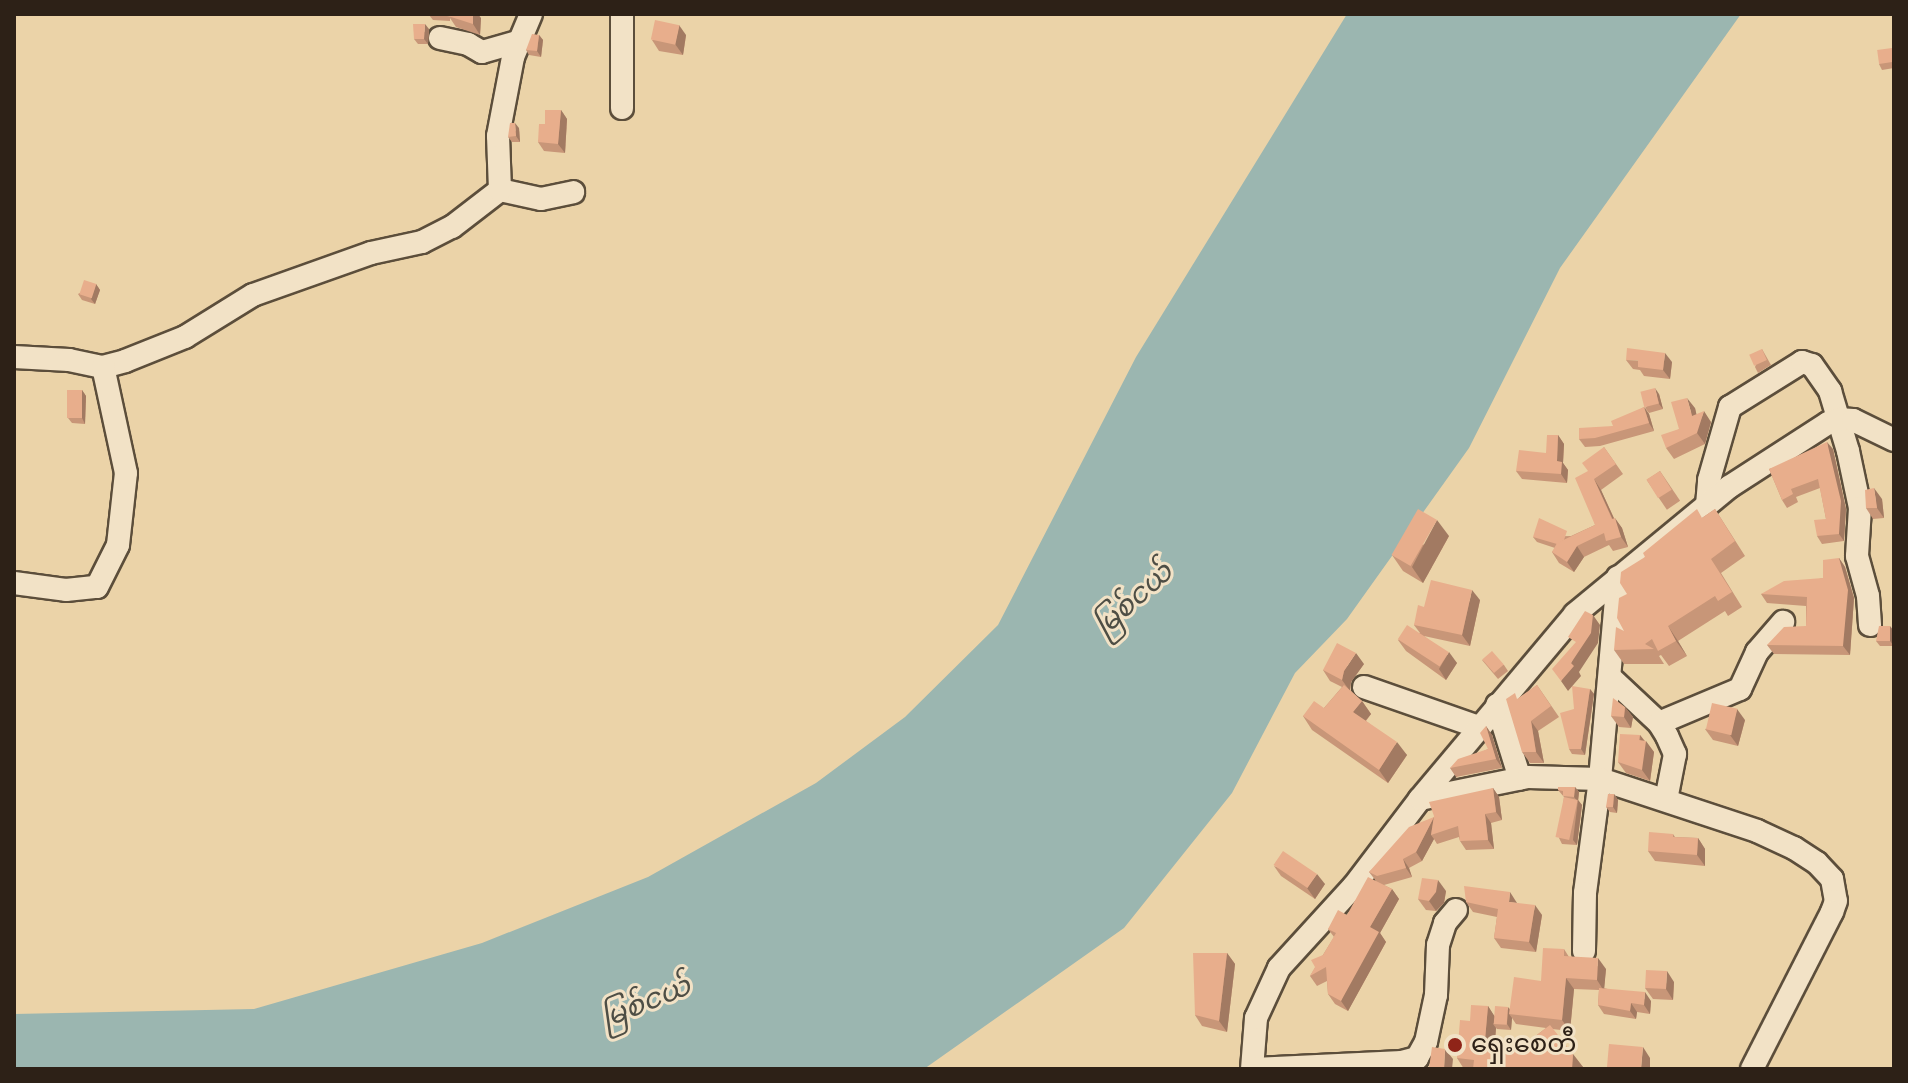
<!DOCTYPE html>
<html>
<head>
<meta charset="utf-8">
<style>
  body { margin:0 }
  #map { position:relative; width:1908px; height:1083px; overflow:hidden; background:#ebd3a8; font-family:"Libre Bodoni","Noto Sans Myanmar",serif }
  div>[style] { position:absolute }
  .water>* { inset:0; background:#9bb6b0 }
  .roads { filter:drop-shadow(2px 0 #5c4e3b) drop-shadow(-2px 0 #5c4e3b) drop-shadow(0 2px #5c4e3b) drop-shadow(0 -2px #5c4e3b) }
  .minor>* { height:22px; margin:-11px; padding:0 11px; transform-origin:11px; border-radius:11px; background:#f2e2c6 }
  .wall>* { inset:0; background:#c89678; transform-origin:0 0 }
  .shaded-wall>* { inset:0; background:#a27a62 }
  .building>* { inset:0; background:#e8ae8c; transform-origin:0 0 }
  .dots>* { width:22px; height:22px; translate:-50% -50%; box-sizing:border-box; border:4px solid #f2e2c6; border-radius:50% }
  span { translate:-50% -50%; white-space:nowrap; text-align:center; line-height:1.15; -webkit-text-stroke:6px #f2e2c6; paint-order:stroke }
  .poi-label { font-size:26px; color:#2d2117 }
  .left { translate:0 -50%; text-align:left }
  .water-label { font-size:28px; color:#4e4e45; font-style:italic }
  .frame { position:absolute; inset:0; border:16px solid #2d2117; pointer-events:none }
</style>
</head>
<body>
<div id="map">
  <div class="water">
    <i style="clip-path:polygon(1347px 14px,1741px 14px,1560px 268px,1469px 448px,1347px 619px,1295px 673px,1232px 793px,1124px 928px,924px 1069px,14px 1069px,14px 1014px,254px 1009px,482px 943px,648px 877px,816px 783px,905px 717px,998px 625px,1136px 357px)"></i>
  </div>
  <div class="roads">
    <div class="minor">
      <i style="left:440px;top:38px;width:29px;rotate:12deg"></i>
      <i style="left:468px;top:44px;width:16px;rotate:30deg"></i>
      <i style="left:482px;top:52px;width:40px;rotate:-16deg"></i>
      <i style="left:622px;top:108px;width:94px;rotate:-90deg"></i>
      <i style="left:500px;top:190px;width:42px;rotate:12.4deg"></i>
      <i style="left:541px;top:199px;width:33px;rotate:-12deg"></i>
      <i style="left:14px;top:357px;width:55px;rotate:3.1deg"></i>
      <i style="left:69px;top:360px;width:35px;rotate:12deg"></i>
      <i style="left:103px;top:367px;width:23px;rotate:-15deg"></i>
      <i style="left:125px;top:361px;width:65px;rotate:-21.8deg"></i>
      <i style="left:185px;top:337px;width:80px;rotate:-31.7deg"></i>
      <i style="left:253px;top:295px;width:125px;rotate:-19.6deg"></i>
      <i style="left:371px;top:253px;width:52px;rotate:-12.2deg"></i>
      <i style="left:422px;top:242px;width:34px;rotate:-27deg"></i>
      <i style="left:452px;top:227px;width:61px;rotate:-37.6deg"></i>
      <i style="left:500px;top:190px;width:54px;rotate:-92.1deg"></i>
      <i style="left:498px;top:136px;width:80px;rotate:-79.2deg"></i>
      <i style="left:513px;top:57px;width:47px;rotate:-67.3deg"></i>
      <i style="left:1707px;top:505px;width:25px;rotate:-85deg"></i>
      <i style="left:1709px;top:480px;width:76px;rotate:-74deg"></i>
      <i style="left:1730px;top:407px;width:85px;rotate:-32deg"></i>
      <i style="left:1802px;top:362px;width:10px;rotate:17deg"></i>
      <i style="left:1812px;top:365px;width:32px;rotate:55deg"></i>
      <i style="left:1830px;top:391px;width:63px;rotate:73.3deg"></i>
      <i style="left:1848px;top:451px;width:58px;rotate:78.1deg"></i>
      <i style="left:1860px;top:508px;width:48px;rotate:93.6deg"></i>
      <i style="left:1857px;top:556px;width:41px;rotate:74.6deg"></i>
      <i style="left:1868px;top:596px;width:29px;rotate:86deg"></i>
      <i style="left:1618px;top:577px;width:203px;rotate:95.1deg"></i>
      <i style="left:1600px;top:779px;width:165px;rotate:18.3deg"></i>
      <i style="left:1757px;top:831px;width:41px;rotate:24.7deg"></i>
      <i style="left:1794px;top:848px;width:27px;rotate:33deg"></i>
      <i style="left:1817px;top:863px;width:22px;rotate:47deg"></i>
      <i style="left:1832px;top:879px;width:22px;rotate:80deg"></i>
      <i style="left:1836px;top:901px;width:12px;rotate:110deg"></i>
      <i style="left:1832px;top:912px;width:176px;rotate:117deg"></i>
      <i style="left:14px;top:583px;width:52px;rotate:7.7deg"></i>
      <i style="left:66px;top:590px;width:31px;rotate:-6deg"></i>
      <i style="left:97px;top:587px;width:47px;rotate:-63.4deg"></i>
      <i style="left:118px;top:545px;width:72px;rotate:-83.7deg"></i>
      <i style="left:126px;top:473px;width:108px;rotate:-102.2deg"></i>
      <i style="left:1612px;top:679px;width:64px;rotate:43.1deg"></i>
      <i style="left:1659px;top:723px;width:15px;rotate:58deg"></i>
      <i style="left:1667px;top:736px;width:20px;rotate:66deg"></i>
      <i style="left:1675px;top:754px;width:47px;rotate:101.1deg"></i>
      <i style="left:1364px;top:687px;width:121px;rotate:19.3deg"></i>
      <i style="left:1497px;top:705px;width:77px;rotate:72.7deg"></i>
      <i style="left:1659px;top:723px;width:88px;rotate:-22.8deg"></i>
      <i style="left:1740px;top:689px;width:41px;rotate:-65.3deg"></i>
      <i style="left:1757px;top:652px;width:40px;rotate:-49deg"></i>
      <i style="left:1420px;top:799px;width:110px;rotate:-11.5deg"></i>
      <i style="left:1528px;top:777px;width:72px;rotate:1.6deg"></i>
      <i style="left:1600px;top:779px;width:115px;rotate:97.5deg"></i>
      <i style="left:1585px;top:893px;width:58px;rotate:91deg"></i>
      <i style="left:1252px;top:1069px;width:51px;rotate:-85.5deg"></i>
      <i style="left:1256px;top:1018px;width:55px;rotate:-65.3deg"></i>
      <i style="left:1279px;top:968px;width:111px;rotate:-47.6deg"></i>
      <i style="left:1354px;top:886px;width:109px;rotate:-52.8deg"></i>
      <i style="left:1420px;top:799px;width:241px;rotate:-50deg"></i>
      <i style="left:1575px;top:614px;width:200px;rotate:-39.5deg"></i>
      <i style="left:1729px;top:487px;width:118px;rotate:-32.9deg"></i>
      <i style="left:1828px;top:423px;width:11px;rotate:-22deg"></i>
      <i style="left:1838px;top:419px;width:15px;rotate:4deg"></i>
      <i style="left:1853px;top:420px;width:46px;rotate:26deg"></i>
      <i style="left:1254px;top:1069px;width:148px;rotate:-2.7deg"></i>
      <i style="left:1402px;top:1062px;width:16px;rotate:-15deg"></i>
      <i style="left:1417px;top:1058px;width:18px;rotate:-61deg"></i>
      <i style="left:1426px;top:1042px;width:48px;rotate:-78deg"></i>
      <i style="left:1436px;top:995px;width:50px;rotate:-87.7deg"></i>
      <i style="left:1438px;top:945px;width:23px;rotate:-72deg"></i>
      <i style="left:1445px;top:923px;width:17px;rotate:-50deg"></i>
    </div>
  </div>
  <div class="wall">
    <i style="clip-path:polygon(429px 15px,481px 18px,480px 35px,456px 27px,450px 18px,450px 21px,433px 20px)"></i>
    <i style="clip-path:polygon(429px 29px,428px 44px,418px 44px,414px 39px)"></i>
    <i style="clip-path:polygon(539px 35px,543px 40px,541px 57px,529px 55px,526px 50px)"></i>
    <i style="clip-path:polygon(686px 35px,683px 55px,659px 51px,652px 40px)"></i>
    <i style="clip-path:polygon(1894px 51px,1894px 68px,1882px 70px,1879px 64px)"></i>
    <i style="clip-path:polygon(561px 110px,567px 119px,565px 153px,544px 151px,538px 142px,545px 124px)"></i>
    <i style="clip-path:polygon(519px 128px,520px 142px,512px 142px,508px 137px)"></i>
    <i style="clip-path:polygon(96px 284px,100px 290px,95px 304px,82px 300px,78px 294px)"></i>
    <i style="clip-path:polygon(1762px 349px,1771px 365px,1758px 373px,1755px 367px)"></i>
    <i style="clip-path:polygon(1626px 360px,1672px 362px,1670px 379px,1644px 376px,1640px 370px,1633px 369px)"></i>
    <i style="clip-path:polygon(82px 390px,86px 396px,85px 424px,72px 423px,68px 418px)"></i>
    <i style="clip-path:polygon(1659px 394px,1663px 409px,1649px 413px,1645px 408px)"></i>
    <i style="clip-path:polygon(1644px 407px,1649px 414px,1654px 431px,1600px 446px,1585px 447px,1579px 439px,1613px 426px)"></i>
    <i style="clip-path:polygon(1695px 408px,1696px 414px,1711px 422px,1705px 444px,1674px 459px,1666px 448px,1679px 429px)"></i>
    <i style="clip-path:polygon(1558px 435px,1564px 444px,1563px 463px,1568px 470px,1567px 483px,1522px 479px,1516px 471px,1546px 453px)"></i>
    <i style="clip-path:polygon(1604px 447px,1623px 474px,1601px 490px,1614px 518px,1622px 528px,1628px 547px,1613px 551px,1609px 545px,1584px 557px,1574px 572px,1559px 563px,1552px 552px,1555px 548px,1537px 542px,1533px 537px,1571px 536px,1595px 525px,1588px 471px)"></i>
    <i style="clip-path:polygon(1833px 449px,1846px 509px,1844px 541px,1822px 544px,1817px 536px,1826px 519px,1820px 488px,1796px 497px,1798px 502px,1787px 508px,1782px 500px,1769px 469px)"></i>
    <i style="left:1660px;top:471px;width:36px;height:16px;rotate:56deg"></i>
    <i style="clip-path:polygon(1882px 499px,1884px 518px,1873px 519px,1866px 508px)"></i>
    <i style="clip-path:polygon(1715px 509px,1745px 556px,1721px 573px,1742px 607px,1728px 616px,1725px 611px,1678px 641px,1687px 656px,1669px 666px,1661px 655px,1659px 656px,1664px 664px,1624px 664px,1614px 650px,1624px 631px,1627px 594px,1645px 557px)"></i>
    <i style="clip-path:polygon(1449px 536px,1423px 583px,1403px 571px,1392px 555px)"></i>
    <i style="clip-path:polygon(1839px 558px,1845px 567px,1854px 598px,1850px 655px,1774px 654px,1767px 645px,1806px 626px,1806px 606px,1767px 603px,1761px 594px,1823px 578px)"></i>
    <i style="clip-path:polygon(1480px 600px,1470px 646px,1424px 636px,1457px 663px,1446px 680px,1406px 651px,1398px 640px,1420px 633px,1414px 625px,1424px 607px)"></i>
    <i style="clip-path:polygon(1894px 631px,1894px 646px,1880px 646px,1876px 641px)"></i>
    <i style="clip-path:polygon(1482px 660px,1504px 665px,1508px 671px,1498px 679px)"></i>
    <i style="clip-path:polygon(1364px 664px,1351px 682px,1350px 690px,1362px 701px,1371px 714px,1366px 721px,1407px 755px,1388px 783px,1312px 730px,1303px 716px,1324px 708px,1342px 687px,1330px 681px,1323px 670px)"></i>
    <i style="clip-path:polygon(1537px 685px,1559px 717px,1538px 731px,1544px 763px,1530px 763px,1522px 752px,1519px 698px)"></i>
    <i style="clip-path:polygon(1590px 689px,1594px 694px,1585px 755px,1572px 754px,1569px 749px,1574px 709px)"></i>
    <i style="clip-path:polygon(1625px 707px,1633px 717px,1631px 728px,1619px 727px,1611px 716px)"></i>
    <i style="clip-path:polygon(1745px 720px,1738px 746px,1713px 740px,1705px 729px)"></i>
    <i style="clip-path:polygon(1486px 726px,1492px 735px,1502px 768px,1456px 777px,1450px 768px,1488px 749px)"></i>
    <i style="clip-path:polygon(1640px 735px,1654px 752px,1650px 781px,1626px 773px,1618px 762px)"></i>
    <i style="clip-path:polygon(1575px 787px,1579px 792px,1578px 800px,1582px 805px,1577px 845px,1562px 844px,1559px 838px,1564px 797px,1558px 790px)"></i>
    <i style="clip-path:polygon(1493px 788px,1499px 797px,1502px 820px,1491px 823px,1494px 849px,1466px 850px,1460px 841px,1459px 837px,1437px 844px,1434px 839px,1422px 861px,1409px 868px,1412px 877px,1384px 885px,1392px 889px,1399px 899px,1380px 933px,1386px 942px,1348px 1011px,1335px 1004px,1328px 994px,1327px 981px,1317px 986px,1310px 976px,1334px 937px,1328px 929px,1347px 915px,1376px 881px,1369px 872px,1434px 817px)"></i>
    <i style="clip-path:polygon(1614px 794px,1618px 800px,1617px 813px,1610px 812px,1606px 807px)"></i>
    <i style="clip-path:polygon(1673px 834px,1675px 837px,1698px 838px,1705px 849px,1705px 866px,1655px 861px,1648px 851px)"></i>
    <i style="clip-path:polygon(1274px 866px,1325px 884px,1315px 899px,1281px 876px)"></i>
    <i style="clip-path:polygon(1446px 891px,1444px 903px,1436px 911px,1426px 910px,1418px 899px)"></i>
    <i style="clip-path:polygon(1466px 902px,1517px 903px,1542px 915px,1536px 952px,1501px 948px,1494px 938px,1497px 917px,1473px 912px)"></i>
    <i style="clip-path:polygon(evenodd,1564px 949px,1569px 957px,1606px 969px,1604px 988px,1651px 1001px,1650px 1014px,1637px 1012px,1636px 1019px,1604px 1014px,1598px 1005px,1599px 990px,1574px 989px,1570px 1031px,1552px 1029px,1583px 1067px,1582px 1069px,1464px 1069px,1457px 1058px,1470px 1021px,1488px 1006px,1494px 1016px,1509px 1009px,1541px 981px,1564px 949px,1512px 1018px,1516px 1024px,1546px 1028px,1525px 1044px,1495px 1041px,1496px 1028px,1497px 1029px,1511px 1030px,1512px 1018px)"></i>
    <i style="clip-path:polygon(1227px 953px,1235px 964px,1227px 1032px,1202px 1026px,1195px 1015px)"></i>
    <i style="clip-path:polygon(1674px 982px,1673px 1000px,1653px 999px,1645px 988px)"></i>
  </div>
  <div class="shaded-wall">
    <i style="clip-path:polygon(473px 14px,478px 14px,481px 18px,480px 35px,473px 24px)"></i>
    <i style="clip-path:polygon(425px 24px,429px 29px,428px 44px,424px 39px)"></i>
    <i style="clip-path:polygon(679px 25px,686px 35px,683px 55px,675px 44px)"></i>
    <i style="clip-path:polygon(539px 35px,543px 40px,541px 57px,537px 51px)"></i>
    <i style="clip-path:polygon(561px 110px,567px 119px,565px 153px,558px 144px)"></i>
    <i style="clip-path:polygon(515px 123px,519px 128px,520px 142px,516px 136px)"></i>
    <i style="clip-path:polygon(96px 284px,100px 290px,95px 304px,91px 299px)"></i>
    <i style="clip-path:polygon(1665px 353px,1672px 362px,1670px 379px,1663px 370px)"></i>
    <i style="clip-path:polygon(1655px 388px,1659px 394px,1663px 409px,1659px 404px)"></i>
    <i style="clip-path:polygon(82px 390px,86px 396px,85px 424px,82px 418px)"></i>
    <i style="clip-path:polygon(1687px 398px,1695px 408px,1699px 425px,1704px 411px,1711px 422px,1705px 444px,1697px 433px)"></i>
    <i style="clip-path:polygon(1644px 407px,1649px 414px,1654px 431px,1649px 423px)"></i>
    <i style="clip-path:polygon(1558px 435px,1564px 444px,1563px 463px,1568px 470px,1567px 483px,1561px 474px,1557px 461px)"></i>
    <i style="clip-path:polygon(1827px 442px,1833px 449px,1846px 509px,1844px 541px,1839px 534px)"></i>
    <i style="clip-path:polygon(1594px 479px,1601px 490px,1616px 523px,1615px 518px,1622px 528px,1628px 547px,1621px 537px)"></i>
    <i style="clip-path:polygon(1874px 488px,1882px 499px,1884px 518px,1877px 508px)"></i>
    <i style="clip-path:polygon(1437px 520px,1449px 536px,1423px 583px,1412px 567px)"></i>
    <i style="clip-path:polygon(1577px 546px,1584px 557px,1574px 572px,1567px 562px)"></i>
    <i style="clip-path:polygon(1839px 558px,1845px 567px,1854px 598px,1850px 655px,1843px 646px)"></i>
    <i style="clip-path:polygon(1472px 590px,1480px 600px,1470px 646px,1462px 635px)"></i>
    <i style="clip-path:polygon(1593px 615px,1600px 625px,1598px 643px,1579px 672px,1581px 676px,1568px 691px,1561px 681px,1571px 663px)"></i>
    <i style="clip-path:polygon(1668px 626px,1678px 641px,1687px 656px,1676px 641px)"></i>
    <i style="clip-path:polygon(1890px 626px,1894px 631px,1894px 646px,1890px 641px)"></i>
    <i style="clip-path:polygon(1449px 652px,1457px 663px,1446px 680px,1439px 669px)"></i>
    <i style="clip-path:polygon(1356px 653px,1364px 664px,1351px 682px,1350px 691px,1342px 680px,1344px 671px)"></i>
    <i style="clip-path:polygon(1590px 689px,1594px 694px,1585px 755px,1581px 749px)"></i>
    <i style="clip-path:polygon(1362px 701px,1371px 714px,1362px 725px,1353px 712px)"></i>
    <i style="clip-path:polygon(1625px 707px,1633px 717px,1631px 728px,1624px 717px)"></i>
    <i style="clip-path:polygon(1737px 709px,1745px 720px,1738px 746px,1730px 735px)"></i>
    <i style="clip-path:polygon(1531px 721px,1538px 731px,1544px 763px,1536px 752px)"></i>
    <i style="clip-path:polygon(1486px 726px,1492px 735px,1502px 768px,1496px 759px)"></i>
    <i style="clip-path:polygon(1640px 735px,1646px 743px,1646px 741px,1654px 752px,1650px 781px,1642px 770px)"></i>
    <i style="clip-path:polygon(1397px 742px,1407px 755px,1388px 783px,1379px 770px)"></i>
    <i style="clip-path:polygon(1575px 787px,1579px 792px,1578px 802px,1574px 797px)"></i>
    <i style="clip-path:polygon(1493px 788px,1499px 797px,1502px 820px,1496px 812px)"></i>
    <i style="clip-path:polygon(1614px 794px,1618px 800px,1617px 813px,1613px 807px)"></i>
    <i style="clip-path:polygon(1578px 800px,1582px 805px,1577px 845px,1573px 840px)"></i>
    <i style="clip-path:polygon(1485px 814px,1491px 823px,1494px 849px,1488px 840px)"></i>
    <i style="clip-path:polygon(1434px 817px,1431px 835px,1434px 839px,1422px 861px,1416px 852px)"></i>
    <i style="clip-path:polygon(1698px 838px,1705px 849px,1705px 866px,1697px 855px)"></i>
    <i style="clip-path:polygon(1403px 859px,1409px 868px,1412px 877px,1406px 868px)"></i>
    <i style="clip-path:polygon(1317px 874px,1325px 884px,1315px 899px,1307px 888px)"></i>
    <i style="clip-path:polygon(1438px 880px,1446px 891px,1444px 903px,1436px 911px,1429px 901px)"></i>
    <i style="clip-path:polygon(1392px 889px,1399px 899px,1380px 933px,1386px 942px,1348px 1011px,1341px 1001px,1370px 927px)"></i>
    <i style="clip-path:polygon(1510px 892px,1517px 903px,1509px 902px)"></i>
    <i style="clip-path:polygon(1535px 905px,1542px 915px,1536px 952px,1529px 942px)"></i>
    <i style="clip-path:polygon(1227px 953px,1235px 964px,1227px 1032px,1219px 1021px)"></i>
    <i style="clip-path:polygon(1598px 958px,1606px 969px,1604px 991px,1597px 980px)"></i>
    <i style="clip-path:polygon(1667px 971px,1674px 982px,1673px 1000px,1666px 989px)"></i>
    <i style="clip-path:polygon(1566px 978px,1574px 989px,1570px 1031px,1562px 1020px)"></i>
    <i style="clip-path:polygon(1645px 992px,1651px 1001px,1650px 1014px,1644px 1005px)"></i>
    <i style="clip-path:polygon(1631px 1003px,1637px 1012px,1636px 1019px,1630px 1011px)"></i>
    <i style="clip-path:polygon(1488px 1006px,1497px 1020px,1493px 1024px,1496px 1028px,1494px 1053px,1485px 1040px)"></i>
    <i style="clip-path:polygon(1508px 1007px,1512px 1013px,1509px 1014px,1512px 1018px,1511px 1030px,1507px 1024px)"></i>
    <i style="clip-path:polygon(1643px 1047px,1650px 1058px,1650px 1069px,1641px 1069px)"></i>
    <i style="clip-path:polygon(1445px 1049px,1453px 1059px,1452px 1069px,1444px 1069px)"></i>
    <i style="clip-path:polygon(1573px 1054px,1583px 1067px,1582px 1069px,1572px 1069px)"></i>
  </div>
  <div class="building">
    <i style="left:429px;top:14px;width:17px;height:1px"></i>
    <i style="clip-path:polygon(448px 14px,473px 14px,473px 24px,448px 16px)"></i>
    <i style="left:655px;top:20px;width:25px;height:20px;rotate:12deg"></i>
    <i style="clip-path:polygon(413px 24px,425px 24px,424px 39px,414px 39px)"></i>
    <i style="clip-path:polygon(532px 34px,539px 35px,537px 51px,526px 50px)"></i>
    <i style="left:1892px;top:48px;width:14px;height:15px;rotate:82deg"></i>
    <i style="clip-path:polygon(545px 110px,561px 110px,558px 144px,538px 142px,539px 124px,545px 124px)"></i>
    <i style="clip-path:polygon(510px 123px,515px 123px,516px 136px,508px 137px)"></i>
    <i style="left:84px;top:280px;width:13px;height:15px;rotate:18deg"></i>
    <i style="clip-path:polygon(1627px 348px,1665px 353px,1663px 370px,1638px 367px,1638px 360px,1626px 360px)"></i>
    <i style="left:1762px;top:349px;width:12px;height:14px;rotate:66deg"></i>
    <i style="left:1655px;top:388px;width:16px;height:15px;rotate:76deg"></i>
    <i style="left:82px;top:390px;width:28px;height:15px;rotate:90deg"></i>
    <i style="clip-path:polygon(1687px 398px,1692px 416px,1704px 411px,1697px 433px,1666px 448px,1661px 435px,1679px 429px,1671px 402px)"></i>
    <i style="clip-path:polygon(1644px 407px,1649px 423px,1595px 438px,1579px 439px,1579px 428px,1613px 426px,1611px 421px)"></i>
    <i style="clip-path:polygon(1547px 435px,1558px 435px,1557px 461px,1562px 462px,1561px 474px,1516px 471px,1519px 450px,1546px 453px)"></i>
    <i style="clip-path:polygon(1827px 442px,1841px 501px,1839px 534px,1817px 536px,1814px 520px,1826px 519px,1818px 479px,1791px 489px,1793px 494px,1782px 500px,1769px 469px)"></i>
    <i style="clip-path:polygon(1604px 447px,1616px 464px,1594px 479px,1612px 519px,1615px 518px,1621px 537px,1606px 541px,1604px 533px,1577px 546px,1567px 562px,1552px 552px,1557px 543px,1595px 525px,1575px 478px,1588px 471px,1582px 463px)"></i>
    <i style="left:1660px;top:471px;width:22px;height:16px;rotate:58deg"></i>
    <i style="clip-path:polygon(1874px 488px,1877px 508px,1866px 508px,1865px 490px)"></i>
    <i style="left:1418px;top:509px;width:22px;height:53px;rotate:30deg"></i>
    <i style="clip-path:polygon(1697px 509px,1702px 518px,1715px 509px,1735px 541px,1711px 559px,1732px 592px,1718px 601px,1715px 596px,1668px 626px,1676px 641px,1658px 651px,1652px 639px,1645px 644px,1654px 649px,1614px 650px,1616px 627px,1624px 631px,1617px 618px,1619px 598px,1627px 594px,1620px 583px,1621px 572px,1645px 557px,1643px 553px)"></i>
    <i style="clip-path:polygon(1539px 518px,1567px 531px,1564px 540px,1557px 544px,1533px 537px)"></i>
    <i style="clip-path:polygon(1839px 558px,1848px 590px,1843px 646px,1767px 645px,1784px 627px,1806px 626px,1807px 597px,1761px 594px,1784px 581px,1823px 578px,1823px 560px)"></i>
    <i style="clip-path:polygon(1431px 580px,1472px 590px,1462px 635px,1414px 625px,1418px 605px,1424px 607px)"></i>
    <i style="clip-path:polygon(1585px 611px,1593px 615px,1591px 633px,1571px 663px,1574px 666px,1561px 681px,1552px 669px,1576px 642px,1568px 637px)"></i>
    <i style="left:1407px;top:625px;width:50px;height:17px;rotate:33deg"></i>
    <i style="clip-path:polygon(1879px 626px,1890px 626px,1890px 641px,1876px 641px)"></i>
    <i style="clip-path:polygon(1337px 643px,1356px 653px,1344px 671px,1342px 680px,1323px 670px)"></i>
    <i style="left:1492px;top:651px;width:18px;height:13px;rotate:49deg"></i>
    <i style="clip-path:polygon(1344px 685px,1362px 701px,1353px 712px,1397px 742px,1379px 770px,1303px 716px,1314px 701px,1324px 708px)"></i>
    <i style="clip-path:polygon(1537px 685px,1551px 706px,1531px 721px,1536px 752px,1522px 752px,1506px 699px,1515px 693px,1517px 699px)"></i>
    <i style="clip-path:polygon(1572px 686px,1590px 689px,1581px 749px,1569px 749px,1560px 713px,1574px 709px)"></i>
    <i style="clip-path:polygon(1613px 698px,1625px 707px,1624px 717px,1611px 716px)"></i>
    <i style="left:1712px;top:703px;width:26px;height:27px;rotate:13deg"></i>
    <i style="clip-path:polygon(1486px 726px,1496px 759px,1450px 768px,1458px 759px,1488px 749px,1480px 733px)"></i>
    <i style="clip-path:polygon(1620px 734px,1640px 735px,1639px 740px,1646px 741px,1642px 770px,1618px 762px)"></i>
    <i style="clip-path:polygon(1558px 787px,1575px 787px,1574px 797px,1563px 796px,1563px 791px,1558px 790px)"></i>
    <i style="clip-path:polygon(1493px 788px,1496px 812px,1485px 814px,1488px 840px,1460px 841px,1458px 826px,1431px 835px,1434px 816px,1429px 802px)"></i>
    <i style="clip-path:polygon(1608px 794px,1614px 794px,1613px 807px,1606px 807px)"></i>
    <i style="left:1564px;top:797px;width:14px;height:41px;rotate:12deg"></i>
    <i style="clip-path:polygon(1434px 817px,1416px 852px,1403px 859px,1406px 868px,1377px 876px,1369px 872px,1409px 827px)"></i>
    <i style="clip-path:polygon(1649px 832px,1673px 834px,1673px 837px,1698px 838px,1697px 855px,1648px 851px)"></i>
    <i style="left:1283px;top:851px;width:41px;height:17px;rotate:34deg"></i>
    <i style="clip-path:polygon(1368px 877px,1392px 889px,1370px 927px,1379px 932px,1341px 1001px,1328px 994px,1326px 967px,1310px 976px,1315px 967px,1311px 960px,1323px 955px,1336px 933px,1328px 929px,1338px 910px,1347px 915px)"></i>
    <i style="clip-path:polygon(1422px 878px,1438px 880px,1436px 892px,1429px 901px,1418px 899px)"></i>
    <i style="clip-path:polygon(1464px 886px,1510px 892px,1509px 902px,1535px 905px,1529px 942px,1494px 938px,1498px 909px,1466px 902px)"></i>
    <i style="clip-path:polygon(1543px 948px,1564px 949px,1564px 956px,1598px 958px,1597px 980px,1566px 978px,1562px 1020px,1509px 1014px,1514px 977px,1541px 981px)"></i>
    <i style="clip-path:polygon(1193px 953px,1227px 953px,1219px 1021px,1195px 1015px)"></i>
    <i style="left:1646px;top:970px;width:21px;height:18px;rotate:3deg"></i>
    <i style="clip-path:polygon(1599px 988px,1645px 992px,1644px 1005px,1631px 1003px,1630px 1011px,1598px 1005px)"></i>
    <i style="clip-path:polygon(1471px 1005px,1488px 1006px,1485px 1040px,1525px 1044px,1550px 1025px,1573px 1054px,1572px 1069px,1473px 1069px,1474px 1060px,1457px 1058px,1460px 1020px,1470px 1021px)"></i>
    <i style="left:1495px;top:1006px;width:13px;height:18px;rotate:4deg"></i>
    <i style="left:1609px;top:1044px;width:34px;height:25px;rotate:5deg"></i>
    <i style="clip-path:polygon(1432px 1047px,1445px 1049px,1444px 1069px,1422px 1069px,1422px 1068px,1429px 1068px)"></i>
  </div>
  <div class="dots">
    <i style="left:1455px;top:1045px;background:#8f2418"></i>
  </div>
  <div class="poi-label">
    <span class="left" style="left:1471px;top:1045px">ရှေးစေတီ</span>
  </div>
  <div class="water-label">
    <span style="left:1134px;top:600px;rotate:-42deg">မြစ်ငယ်</span>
    <span style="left:646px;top:1003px;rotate:-22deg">မြစ်ငယ်</span>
  </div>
  <div class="frame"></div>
</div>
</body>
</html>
